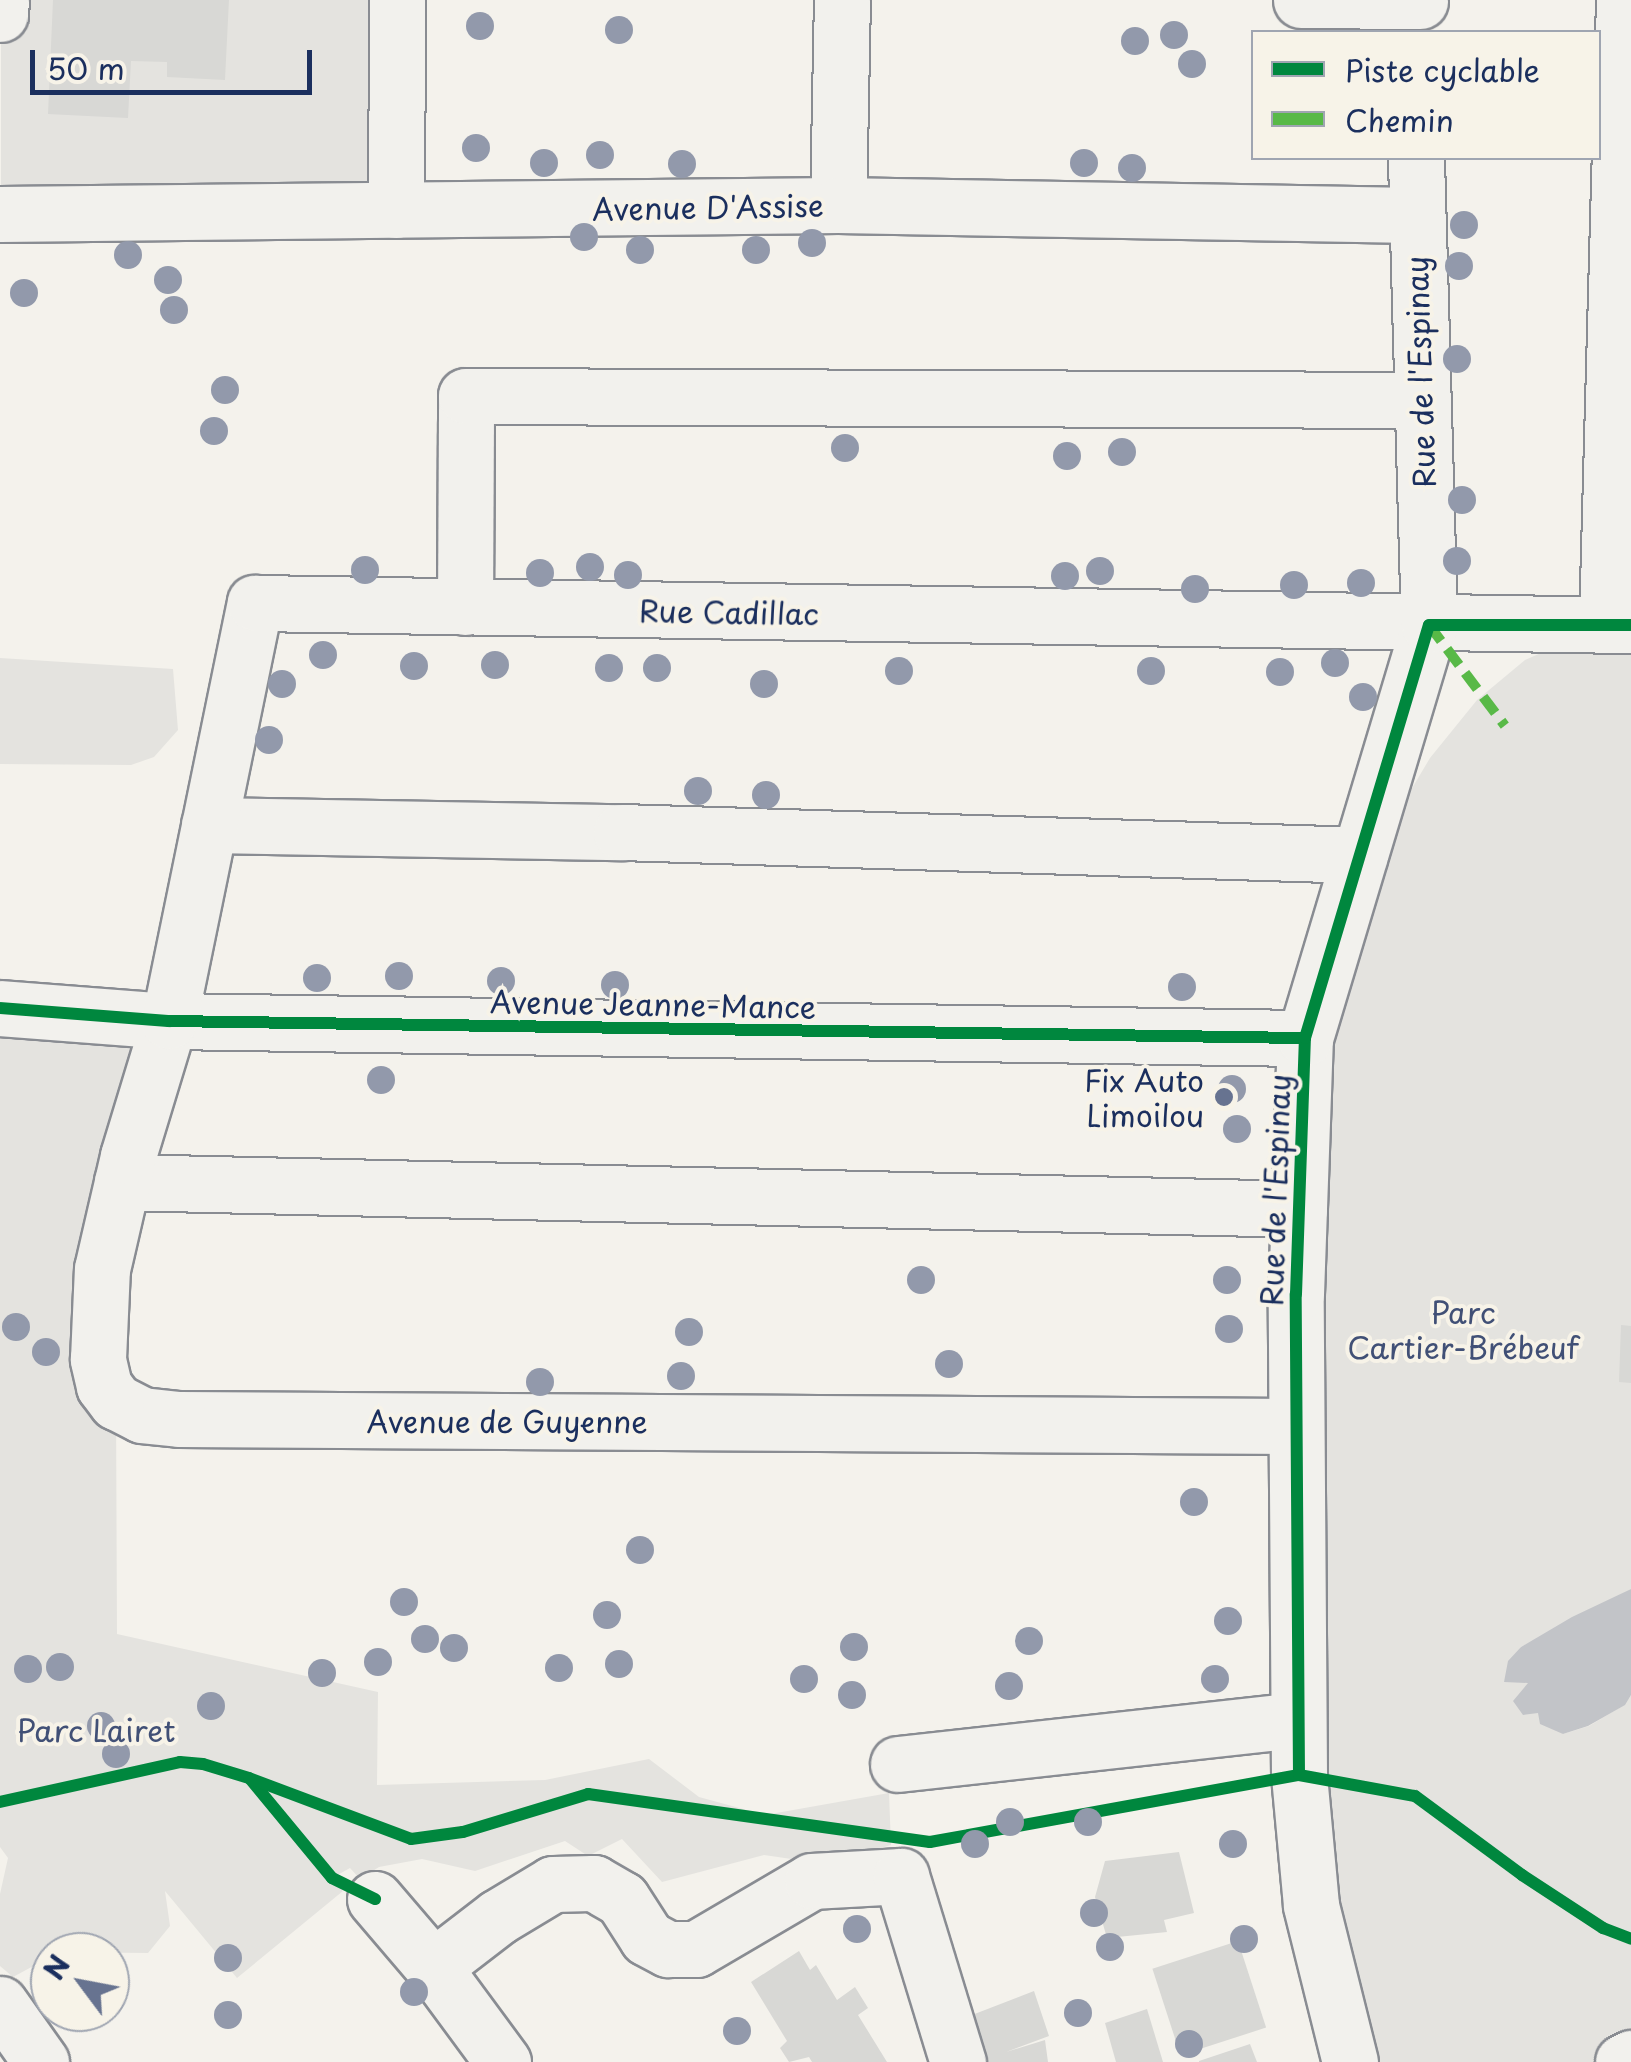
<!DOCTYPE html>
<html>
<head>
<meta charset="utf-8">
<style>
  body { margin:0 }
  #map { position:relative; width:1631px; height:2062px; overflow:hidden; background:#f4f2ec; font-family:"Playpen Sans",sans-serif }
  div>[style] { position:absolute }
  .built>* { inset:0; background:#e4e3df; transform-origin:0 0 }
  .water>* { inset:0; background:#c2c4c8 }
  .building>* { inset:0; background:#d8d8d5; transform-origin:0 0 }
  .roads { filter:drop-shadow(2px 0 #898c92) drop-shadow(-2px 0 #898c92) drop-shadow(0 2px #898c92) drop-shadow(0 -2px #898c92) }
  .minor>* { height:55px; margin:-27.5px; padding:0 27.5px; transform-origin:27.5px; border-radius:27.5px; background:#f2f1ed }
  .quiet>* { height:10px; margin-top:-5px; transform-origin:0; background:repeating-linear-gradient(90deg,#58b947 0 20px,transparent 0 30px) }
  .cycleway>* { height:12px; margin:-6px; padding:0 6px; transform-origin:6px; border-radius:6px; background:#00873e }
  .trees>* { width:28px; height:28px; margin:-14px; border-radius:50%; background:#9299ab }
  .dots>* { width:28px; height:28px; translate:-50% -50%; box-sizing:border-box; border:5px solid #f7f3e8; border-radius:50% }
  span { translate:-50% -50%; white-space:nowrap; text-align:center; line-height:1.15; -webkit-text-stroke:8px #f7f3e8; paint-order:stroke }
  .street-label { font-size:30px; color:#1b2f5e }
  .poi-label { font-size:30px; color:#1b2f5e }
  .right { translate:-100% -50%; text-align:right }
  .park-label { font-size:30px; color:#415076 }
  .legend { position:absolute; left:1251px; top:30px; width:350px; height:130px; box-sizing:border-box; background:#f7f3e8; border:2px solid #9fa5b1; margin:0; padding:12px 18px; list-style:none; font-size:30px; color:#1b2f5e }
  .legend li { display:flex; align-items:center; gap:20px; height:50px }
  .legend b { width:50px; border:2px solid #9fa5b1 }
  .north { position:absolute; left:30px; top:1932px; width:100px; height:100px; box-sizing:border-box; background:#f7f3e8; border:2px solid #9fa5b1; border-radius:50%; rotate:302deg; font-size:28px; font-weight:700; line-height:40px; text-align:center; color:#1b2f5e }
  .north::after { content:''; display:block; margin:auto; width:35px; height:45px; background:#677390; clip-path:polygon(50% 0,100% 100%,50% 72%,0 100%) }
  .scale { position:absolute; left:30px; top:50px; width:282px; height:45px; box-sizing:border-box; border:5px solid #1b2f5e; border-top:0; padding-left:12px; font-size:30px; line-height:35px; white-space:nowrap; color:#1b2f5e; -webkit-text-stroke:8px #f7f3e8; paint-order:stroke }
</style>
</head>
<body>
<div id="map">
  <div class="built">
    <i style="left:1px;top:0;width:396px;height:214px"></i>
    <i style="clip-path:polygon(1607px 624px,1631px 625px,1631px 1589px,1521px 1647px,1504px 1682px,1529px 1682px,1538px 1713px,1563px 1734px,1589px 1726px,1624px 1705px,1631px 1695px,1631px 2058px,1623px 2062px,1350px 2062px,1330px 1991px,1296px 1294px,1349px 894px,1430px 758px,1477px 700px,1525px 660px)"></i>
    <i style="clip-path:polygon(0 658px,173px 669px,178px 730px,154px 757px,131px 765px,0 764px)"></i>
    <i style="clip-path:polygon(0 1008px,169px 1021px,128px 1156px,116px 1402px,117px 1634px,378px 1692px,377px 1785px,545px 1780px,649px 1759px,699px 1797px,765px 1815px,889px 1793px,891px 1845px,826px 1864px,764px 1855px,662px 1882px,622px 1839px,588px 1856px,565px 1841px,475px 1871px,422px 1859px,379px 1867px,360px 1879px,350px 1868px,332px 1878px,343px 1891px,237px 1978px,165px 1891px,170px 1926px,148px 1953px,50px 1952px,50px 1957px,13px 1977px,0 1966px,0 1894px,8px 1858px,0 1847px)"></i>
  </div>
  <div class="water">
    <i style="clip-path:polygon(1631px 1589px,1631px 1695px,1625px 1705px,1588px 1726px,1563px 1734px,1540px 1724px,1538px 1713px,1523px 1715px,1513px 1701px,1528px 1683px,1504px 1682px,1508px 1661px,1521px 1647px,1572px 1617px)"></i>
  </div>
  <div class="building">
    <i style="clip-path:polygon(53px 0,229px 0,225px 80px,167px 77px,167px 62px,131px 61px,128px 118px,48px 114px)"></i>
    <i style="clip-path:polygon(1621px 1325px,1631px 1326px,1631px 1383px,1619px 1382px)"></i>
    <i style="clip-path:polygon(1179px 1852px,1194px 1913px,1164px 1920px,1167px 1932px,1107px 1938px,1095px 1897px,1105px 1861px)"></i>
    <i style="left:1238px;top:1941px;width:91px;height:90px;rotate:72deg"></i>
    <i style="clip-path:polygon(799px 1951px,810px 1970px,816px 1965px,837px 2000px,855px 1987px,868px 2008px,858px 2015px,887px 2062px,812px 2062px,809px 2057px,789px 2062px,780px 2048px,787px 2041px,751px 1982px)"></i>
    <i style="clip-path:polygon(1034px 1991px,1049px 2036px,1006px 2052px,1045px 2040px,1048px 2062px,977px 2062px,959px 2020px)"></i>
    <i style="clip-path:polygon(1147px 2009px,1163px 2062px,1116px 2062px,1105px 2023px)"></i>
    <i style="clip-path:polygon(1250px 2044px,1257px 2062px,1199px 2062px,1199px 2061px)"></i>
  </div>
  <div class="roads">
    <div class="minor">
      <i style="left:1301px;top:0;width:119px;rotate:0.5deg"></i>
      <i style="left:0;top:14px;width:14px;rotate:-86deg"></i>
      <i style="left:838px;top:205px;width:205px;rotate:-88.9deg"></i>
      <i style="left:396px;top:210px;width:210px;rotate:-89.7deg"></i>
      <i style="left:0;top:214px;width:838px;rotate:-0.62deg"></i>
      <i style="left:838px;top:205px;width:577px;rotate:0.99deg"></i>
      <i style="left:465px;top:607px;width:211px;rotate:-89.7deg"></i>
      <i style="left:466px;top:396px;width:955px;rotate:0.24deg"></i>
      <i style="left:1607px;top:624px;width:624px;rotate:-88.44deg"></i>
      <i style="left:209px;top:825px;width:412px;rotate:1deg"></i>
      <i style="left:621px;top:832px;width:739px;rotate:1.78deg"></i>
      <i style="left:0;top:1008px;width:169px;rotate:4.4deg"></i>
      <i style="left:169px;top:1021px;width:1136px;rotate:0.86deg"></i>
      <i style="left:122px;top:1182px;width:1177px;rotate:1.31deg"></i>
      <i style="left:1295px;top:1426px;width:1116px;rotate:-179.64deg"></i>
      <i style="left:179px;top:1419px;width:37px;rotate:-174deg"></i>
      <i style="left:142px;top:1415px;width:29px;rotate:-153deg"></i>
      <i style="left:116px;top:1402px;width:20px;rotate:-127deg"></i>
      <i style="left:104px;top:1386px;width:28px;rotate:-103deg"></i>
      <i style="left:98px;top:1359px;width:90px;rotate:-87.5deg"></i>
      <i style="left:102px;top:1269px;width:116px;rotate:-77deg"></i>
      <i style="left:128px;top:1156px;width:141px;rotate:-73.1deg"></i>
      <i style="left:169px;top:1021px;width:427px;rotate:-78.4deg"></i>
      <i style="left:255px;top:603px;width:1376px;rotate:0.92deg"></i>
      <i style="left:898px;top:1764px;width:401px;rotate:-6.3deg"></i>
      <i style="left:375px;top:1899px;width:89px;rotate:49.5deg"></i>
      <i style="left:433px;top:1967px;width:118px;rotate:53.6deg"></i>
      <i style="left:433px;top:1967px;width:82px;rotate:-37.6deg"></i>
      <i style="left:498px;top:1917px;width:64px;rotate:-31deg"></i>
      <i style="left:553px;top:1884px;width:41px;rotate:-1.4deg"></i>
      <i style="left:594px;top:1883px;width:32px;rotate:30deg"></i>
      <i style="left:622px;top:1899px;width:46px;rotate:57.3deg"></i>
      <i style="left:647px;top:1938px;width:24px;rotate:28deg"></i>
      <i style="left:668px;top:1949px;width:28px"></i>
      <i style="left:696px;top:1949px;width:134px;rotate:-30.4deg"></i>
      <i style="left:812px;top:1881px;width:89px;rotate:-3.2deg"></i>
      <i style="left:901px;top:1876px;width:195px;rotate:73deg"></i>
      <i style="left:0;top:2004px;width:71px;rotate:54.7deg"></i>
      <i style="left:1350px;top:2062px;width:162px;rotate:-104deg"></i>
      <i style="left:1311px;top:1905px;width:131px;rotate:-95.3deg"></i>
      <i style="left:1299px;top:1775px;width:481px;rotate:-90.4deg"></i>
      <i style="left:1296px;top:1294px;width:256px;rotate:-88deg"></i>
      <i style="left:1305px;top:1038px;width:431px;rotate:-73.3deg"></i>
      <i style="left:1429px;top:625px;width:467px;rotate:-91.6deg"></i>
      <i style="left:1623px;top:2062px;width:9px;rotate:-27deg"></i>
    </div>
  </div>
  <div class="quiet">
    <i style="left:1429px;top:625px;width:126px;rotate:53deg"></i>
  </div>
  <div class="cycleway">
    <i style="left:0;top:1008px;width:169px;rotate:4.4deg"></i>
    <i style="left:169px;top:1021px;width:1136px;rotate:0.86deg"></i>
    <i style="left:1299px;top:1775px;width:481px;rotate:-90.4deg"></i>
    <i style="left:1296px;top:1294px;width:256px;rotate:-88deg"></i>
    <i style="left:1305px;top:1038px;width:431px;rotate:-73.3deg"></i>
    <i style="left:1429px;top:625px;width:202px"></i>
    <i style="left:251px;top:1780px;width:127px;rotate:50.4deg"></i>
    <i style="left:332px;top:1878px;width:48px;rotate:26deg"></i>
    <i style="left:0;top:1802px;width:184px;rotate:-12.5deg"></i>
    <i style="left:180px;top:1762px;width:23px;rotate:5deg"></i>
    <i style="left:203px;top:1764px;width:48px;rotate:16.9deg"></i>
    <i style="left:249px;top:1778px;width:173px;rotate:20.6deg"></i>
    <i style="left:411px;top:1839px;width:52px;rotate:-7.7deg"></i>
    <i style="left:463px;top:1832px;width:131px;rotate:-16.9deg"></i>
    <i style="left:588px;top:1794px;width:345px;rotate:8deg"></i>
    <i style="left:930px;top:1842px;width:375px;rotate:-10.3deg"></i>
    <i style="left:1299px;top:1775px;width:118px;rotate:10.3deg"></i>
    <i style="left:1415px;top:1796px;width:133px;rotate:36.4deg"></i>
    <i style="left:1522px;top:1875px;width:97px;rotate:33.2deg"></i>
    <i style="left:1603px;top:1928px;width:30px;rotate:21deg"></i>
  </div>
  <div class="trees">
    <i style="left:480px;top:26px"></i>
    <i style="left:619px;top:30px"></i>
    <i style="left:1174px;top:35px"></i>
    <i style="left:1135px;top:41px"></i>
    <i style="left:1192px;top:64px"></i>
    <i style="left:476px;top:148px"></i>
    <i style="left:600px;top:155px"></i>
    <i style="left:544px;top:163px"></i>
    <i style="left:1084px;top:163px"></i>
    <i style="left:682px;top:164px"></i>
    <i style="left:1132px;top:168px"></i>
    <i style="left:1464px;top:225px"></i>
    <i style="left:584px;top:237px"></i>
    <i style="left:812px;top:243px"></i>
    <i style="left:640px;top:250px"></i>
    <i style="left:756px;top:250px"></i>
    <i style="left:128px;top:255px"></i>
    <i style="left:1459px;top:266px"></i>
    <i style="left:168px;top:280px"></i>
    <i style="left:24px;top:293px"></i>
    <i style="left:174px;top:310px"></i>
    <i style="left:1457px;top:359px"></i>
    <i style="left:225px;top:390px"></i>
    <i style="left:214px;top:431px"></i>
    <i style="left:845px;top:448px"></i>
    <i style="left:1122px;top:452px"></i>
    <i style="left:1067px;top:456px"></i>
    <i style="left:1462px;top:500px"></i>
    <i style="left:1457px;top:561px"></i>
    <i style="left:590px;top:567px"></i>
    <i style="left:365px;top:570px"></i>
    <i style="left:1100px;top:571px"></i>
    <i style="left:540px;top:573px"></i>
    <i style="left:628px;top:575px"></i>
    <i style="left:1065px;top:576px"></i>
    <i style="left:1361px;top:583px"></i>
    <i style="left:1294px;top:585px"></i>
    <i style="left:1195px;top:589px"></i>
    <i style="left:323px;top:655px"></i>
    <i style="left:1335px;top:663px"></i>
    <i style="left:495px;top:665px"></i>
    <i style="left:414px;top:666px"></i>
    <i style="left:609px;top:668px"></i>
    <i style="left:657px;top:668px"></i>
    <i style="left:899px;top:671px"></i>
    <i style="left:1151px;top:671px"></i>
    <i style="left:1280px;top:672px"></i>
    <i style="left:282px;top:684px"></i>
    <i style="left:764px;top:684px"></i>
    <i style="left:1363px;top:697px"></i>
    <i style="left:269px;top:740px"></i>
    <i style="left:698px;top:791px"></i>
    <i style="left:766px;top:795px"></i>
    <i style="left:399px;top:976px"></i>
    <i style="left:317px;top:978px"></i>
    <i style="left:501px;top:981px"></i>
    <i style="left:615px;top:985px"></i>
    <i style="left:1182px;top:987px"></i>
    <i style="left:381px;top:1080px"></i>
    <i style="left:1232px;top:1089px"></i>
    <i style="left:1237px;top:1129px"></i>
    <i style="left:921px;top:1280px"></i>
    <i style="left:1227px;top:1280px"></i>
    <i style="left:16px;top:1327px"></i>
    <i style="left:1229px;top:1329px"></i>
    <i style="left:689px;top:1332px"></i>
    <i style="left:46px;top:1352px"></i>
    <i style="left:949px;top:1364px"></i>
    <i style="left:681px;top:1376px"></i>
    <i style="left:540px;top:1382px"></i>
    <i style="left:1194px;top:1502px"></i>
    <i style="left:640px;top:1550px"></i>
    <i style="left:404px;top:1602px"></i>
    <i style="left:607px;top:1615px"></i>
    <i style="left:1228px;top:1621px"></i>
    <i style="left:425px;top:1639px"></i>
    <i style="left:1029px;top:1641px"></i>
    <i style="left:854px;top:1647px"></i>
    <i style="left:454px;top:1648px"></i>
    <i style="left:378px;top:1662px"></i>
    <i style="left:619px;top:1664px"></i>
    <i style="left:60px;top:1667px"></i>
    <i style="left:559px;top:1668px"></i>
    <i style="left:28px;top:1669px"></i>
    <i style="left:322px;top:1673px"></i>
    <i style="left:804px;top:1679px"></i>
    <i style="left:1215px;top:1679px"></i>
    <i style="left:1009px;top:1686px"></i>
    <i style="left:852px;top:1695px"></i>
    <i style="left:211px;top:1706px"></i>
    <i style="left:101px;top:1726px"></i>
    <i style="left:116px;top:1754px"></i>
    <i style="left:1010px;top:1822px"></i>
    <i style="left:1088px;top:1822px"></i>
    <i style="left:975px;top:1844px"></i>
    <i style="left:1233px;top:1844px"></i>
    <i style="left:1094px;top:1913px"></i>
    <i style="left:857px;top:1929px"></i>
    <i style="left:1244px;top:1939px"></i>
    <i style="left:1110px;top:1947px"></i>
    <i style="left:228px;top:1958px"></i>
    <i style="left:414px;top:1992px"></i>
    <i style="left:1078px;top:2013px"></i>
    <i style="left:228px;top:2015px"></i>
    <i style="left:737px;top:2031px"></i>
    <i style="left:1189px;top:2044px"></i>
  </div>
  <div class="dots">
    <i style="left:1224px;top:1097px;background:#677390"></i>
  </div>
  <div class="street-label">
    <span style="left:708px;top:207px;rotate:-1deg">Avenue D'Assise</span>
    <span style="left:1420px;top:372px;rotate:-92deg">Rue de l'Espinay</span>
    <span style="left:729px;top:612px;rotate:1deg">Rue Cadillac</span>
    <span style="left:653px;top:1004px;rotate:1deg">Avenue Jeanne-Mance</span>
    <span style="left:1275px;top:1190px;rotate:-88deg">Rue de l'Espinay</span>
    <span style="left:507px;top:1421px">Avenue de Guyenne</span>
  </div>
  <div class="poi-label">
    <span class="right" style="left:1204px;top:1097px">Fix Auto<br>Limoilou</span>
  </div>
  <div class="park-label">
    <span style="left:1463px;top:1329px">Parc<br>Cartier-Brébeuf</span>
    <span style="left:96px;top:1730px">Parc Lairet</span>
  </div>
  <ul class="legend">
  <li><b style="height:12px;background:#00873e"></b>Piste cyclable</li>
  <li><b style="height:12px;background:#58b947"></b>Chemin</li>
  </ul>
  <div class="north">N</div>
  <div class="scale">50 m</div>
</div>
</body>
</html>
